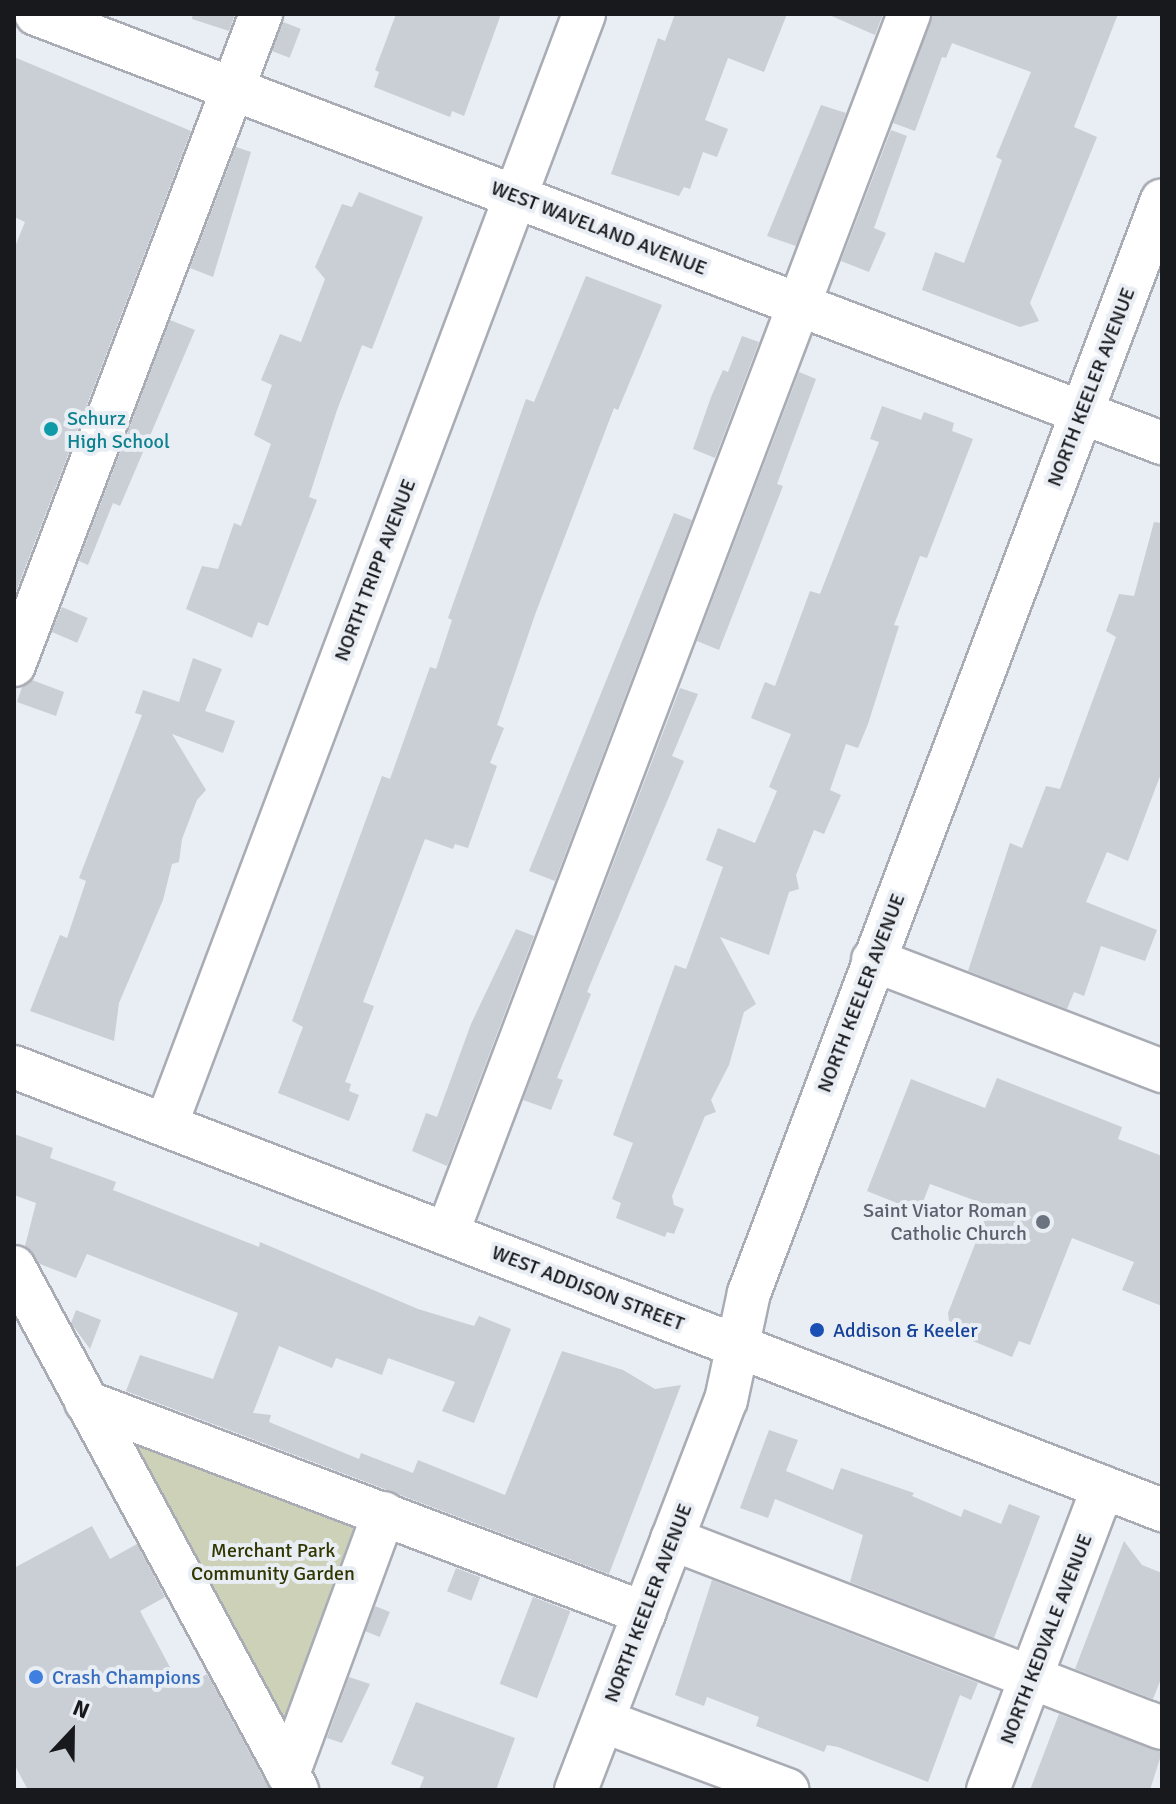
<!DOCTYPE html>
<html>
<head>
<meta charset="utf-8">
<style>
  body { margin:0 }
  #map { position:relative; width:1176px; height:1804px; overflow:hidden; background:#e9edf4; font-family:Signika,sans-serif }
  div>[style] { position:absolute }
  .green>* { inset:0; background:#ccd1b8 }
  .building>* { inset:0; background:#caced5; transform-origin:0 0 }
  .roads { filter:drop-shadow(2px 0 #a9acb4) drop-shadow(-2px 0 #a9acb4) drop-shadow(0 2px #a9acb4) drop-shadow(0 -2px #a9acb4) }
  .minor>* { height:42px; margin:-21px; padding:0 21px; transform-origin:21px; border-radius:21px; background:#fff }
  .dots>* { width:22px; height:22px; translate:-50% -50%; box-sizing:border-box; border:4px solid #e9edf4; border-radius:50% }
  span { translate:-50% -50%; white-space:nowrap; text-align:center; line-height:1.15; -webkit-text-stroke:8px #e9edf4; paint-order:stroke }
  .street-label { font-size:20px; color:#18191c }
  .culture-label { font-size:20px; color:#0d838f }
  .left { translate:0 -50%; text-align:left }
  .worship-label { font-size:20px; color:#5b616d }
  .right { translate:-100% -50%; text-align:right }
  .transit-label { font-size:20px; color:#164399 }
  .park-label { font-size:20px; color:#313700 }
  .shop-label { font-size:20px; color:#366cbe }
  .frame { position:absolute; inset:0; border:16px solid #18191c; pointer-events:none }
  .north { position:absolute; left:32px; top:1692px; width:80px; height:80px; -webkit-text-stroke:6px #e9edf4; paint-order:stroke; rotate:22deg; font-size:22px; font-weight:700; line-height:32px; text-align:center; color:#18191c }
  .north::after { content:''; display:block; margin:auto; width:28px; height:36px; background:#18191c; clip-path:polygon(50% 0,100% 100%,50% 72%,0 100%) }
</style>
</head>
<body>
<div id="map">
  <div class="green">
    <i style="clip-path:polygon(121px 1424px,368px 1517px,286px 1737px)"></i>
  </div>
  <div class="building">
    <i style="clip-path:polygon(193px 14px,235px 14px,229px 31px,192px 19px)"></i>
    <i style="clip-path:polygon(396px 14px,501px 14px,464px 116px,452px 111px,450px 117px,374px 87px,379px 72px,375px 70px)"></i>
    <i style="clip-path:polygon(675px 14px,787px 14px,764px 72px,728px 58px,705px 120px,728px 129px,717px 157px,703px 152px,690px 189px,684px 187px,679px 196px,611px 174px,658px 38px,665px 41px)"></i>
    <i style="clip-path:polygon(827px 14px,883px 14px,875px 35px)"></i>
    <i style="clip-path:polygon(932px 14px,1118px 14px,1074px 127px,1097px 137px,1030px 303px,1039px 321px,1020px 327px,922px 290px,935px 252px,964px 263px,1002px 160px,996px 157px,1031px 72px,952px 43px,946px 58px,942px 57px,915px 131px,893px 123px)"></i>
    <i style="left:283px;top:22px;width:19px;height:31px;rotate:21deg"></i>
    <i style="clip-path:polygon(14px 57px,191px 131px,14px 597px,14px 249px,25px 222px,14px 217px)"></i>
    <i style="clip-path:polygon(821px 105px,846px 113px,796px 246px,767px 236px)"></i>
    <i style="clip-path:polygon(891px 130px,907px 136px,874px 228px,886px 233px,869px 272px,841px 261px)"></i>
    <i style="clip-path:polygon(236px 147px,251px 152px,213px 277px,190px 268px)"></i>
    <i style="clip-path:polygon(359px 192px,423px 217px,372px 349px,362px 345px,337px 410px,309px 497px,317px 500px,268px 626px,258px 622px,252px 638px,186px 609px,202px 566px,218px 569px,234px 523px,241px 526px,271px 444px,254px 435px,272px 385px,261px 380px,280px 334px,301px 342px,325px 279px,315px 267px,342px 204px,352px 207px)"></i>
    <i style="clip-path:polygon(586px 276px,662px 305px,618px 410px,614px 408px,536px 612px,497px 725px,504px 728px,490px 763px,497px 766px,468px 848px,455px 844px,453px 849px,425px 839px,363px 1002px,374px 1006px,345px 1082px,351px 1084px,349px 1091px,359px 1095px,349px 1121px,278px 1093px,303px 1027px,292px 1021px,382px 776px,390px 779px,430px 667px,436px 669px,452px 620px,448px 618px,526px 399px,534px 402px)"></i>
    <i style="clip-path:polygon(170px 320px,195px 330px,120px 506px,113px 503px,88px 565px,79px 561px)"></i>
    <i style="clip-path:polygon(742px 336px,759px 342px,715px 458px,693px 449px,711px 397px,723px 370px,728px 372px)"></i>
    <i style="clip-path:polygon(799px 372px,816px 379px,777px 484px,783px 486px,719px 650px,697px 641px)"></i>
    <i style="clip-path:polygon(882px 406px,921px 420px,924px 412px,954px 423px,952px 431px,973px 439px,927px 558px,920px 556px,894px 625px,899px 626px,868px 724px,858px 748px,846px 744px,830px 790px,841px 795px,824px 834px,814px 830px,796px 875px,799px 889px,789px 892px,769px 955px,720px 937px,756px 1004px,744px 1012px,729px 1065px,711px 1100px,716px 1112px,705px 1116px,672px 1196px,674px 1205px,684px 1209px,674px 1234px,667px 1232px,665px 1237px,616px 1218px,621px 1203px,612px 1199px,633px 1143px,613px 1135px,675px 965px,686px 969px,723px 867px,706px 860px,718px 828px,755px 843px,777px 791px,769px 787px,791px 734px,751px 718px,765px 682px,775px 686px,810px 591px,820px 594px,879px 442px,870px 439px)"></i>
    <i style="clip-path:polygon(674px 513px,692px 520px,555px 881px,529px 871px)"></i>
    <i style="clip-path:polygon(1154px 522px,1162px 523px,1162px 771px,1128px 861px,1107px 852px,1086px 902px,1157px 930px,1145px 961px,1101px 946px,1084px 996px,1074px 992px,1067px 1009px,968px 971px,1010px 843px,1022px 848px,1046px 786px,1060px 789px,1116px 637px,1106px 631px,1119px 594px,1134px 596px)"></i>
    <i style="left:62px;top:607px;width:28px;height:27px;rotate:23deg"></i>
    <i style="clip-path:polygon(193px 658px,222px 669px,205px 711px,235px 721px,223px 753px,172px 734px,206px 790px,197px 800px,182px 839px,179px 862px,172px 864px,163px 900px,119px 1003px,114px 1041px,30px 1011px,60px 935px,67px 938px,86px 881px,79px 878px,142px 715px,135px 713px,143px 690px,179px 702px)"></i>
    <i style="clip-path:polygon(32px 680px,64px 692px,56px 716px,17px 702px,22px 687px)"></i>
    <i style="clip-path:polygon(680px 688px,698px 694px,672px 756px,684px 761px,587px 992px,591px 994px,557px 1078px,563px 1080px,551px 1110px,523px 1100px)"></i>
    <i style="clip-path:polygon(516px 929px,534px 936px,447px 1166px,412px 1151px,426px 1113px,437px 1117px,471px 1024px)"></i>
    <i style="clip-path:polygon(997px 1078px,1122px 1127px,1118px 1139px,1162px 1156px,1162px 1306px,1122px 1290px,1134px 1262px,1072px 1238px,1030px 1345px,1019px 1341px,1012px 1357px,958px 1335px,962px 1326px,949px 1321px,948px 1313px,990px 1206px,930px 1184px,919px 1212px,867px 1191px,911px 1079px,985px 1108px)"></i>
    <i style="clip-path:polygon(14px 1134px,53px 1148px,50px 1158px,116px 1182px,113px 1190px,259px 1247px,260px 1242px,418px 1309px,474px 1326px,479px 1316px,511px 1329px,474px 1423px,442px 1411px,455px 1382px,388px 1358px,382px 1375px,336px 1358px,332px 1368px,279px 1346px,253px 1413px,271px 1415px,269px 1422px,359px 1459px,361px 1453px,413px 1473px,418px 1460px,505px 1495px,562px 1351px,623px 1370px,655px 1389px,681px 1385px,609px 1574px,126px 1391px,140px 1355px,213px 1379px,238px 1313px,87px 1254px,76px 1278px,40px 1264px,25px 1246px,36px 1203px,14px 1195px)"></i>
    <i style="clip-path:polygon(76px 1310px,101px 1320px,90px 1349px,71px 1323px)"></i>
    <i style="clip-path:polygon(769px 1430px,798px 1440px,786px 1471px,833px 1490px,841px 1468px,914px 1493px,912px 1496px,961px 1517px,964px 1509px,1001px 1524px,1009px 1504px,1040px 1516px,994px 1638px,850px 1582px,863px 1535px,775px 1499px,768px 1518px,740px 1508px)"></i>
    <i style="clip-path:polygon(92px 1526px,110px 1559px,137px 1544px,165px 1597px,140px 1611px,181px 1688px,207px 1674px,270px 1790px,28px 1790px,14px 1764px,14px 1568px)"></i>
    <i style="clip-path:polygon(1124px 1541px,1142px 1565px,1162px 1573px,1162px 1676px,1153px 1699px,1075px 1669px)"></i>
    <i style="left:456px;top:1568px;width:26px;height:25px;rotate:21deg"></i>
    <i style="clip-path:polygon(712px 1580px,978px 1683px,971px 1700px,960px 1695px,928px 1782px,838px 1747px,827px 1745px,824px 1752px,756px 1726px,759px 1717px,707px 1697px,704px 1706px,675px 1695px)"></i>
    <i style="left:533px;top:1597px;width:40px;height:93px;rotate:21deg"></i>
    <i style="left:375px;top:1606px;width:16px;height:27px;rotate:22deg"></i>
    <i style="clip-path:polygon(349px 1677px,370px 1684px,342px 1743px,327px 1738px)"></i>
    <i style="clip-path:polygon(416px 1702px,515px 1738px,496px 1790px,419px 1790px,424px 1777px,391px 1764px)"></i>
    <i style="clip-path:polygon(1059px 1714px,1162px 1752px,1150px 1790px,1030px 1790px)"></i>
  </div>
  <div class="roads">
    <div class="minor">
      <i style="left:36px;top:14px;width:1205px;rotate:20.86deg"></i>
      <i style="left:14px;top:665px;width:696px;rotate:-69.22deg"></i>
      <i style="left:873px;top:960px;width:310px;rotate:21deg"></i>
      <i style="left:14px;top:1067px;width:1231px;rotate:21.1deg"></i>
      <i style="left:166px;top:1125px;width:1187px;rotate:-69.38deg"></i>
      <i style="left:447px;top:1234px;width:1305px;rotate:-69.26deg"></i>
      <i style="left:14px;top:1267px;width:595px;rotate:61.58deg"></i>
      <i style="left:86px;top:1402px;width:597px;rotate:20.71deg"></i>
      <i style="left:672px;top:1539px;width:525px;rotate:21.09deg"></i>
      <i style="left:603px;top:1721px;width:197px;rotate:20.5deg"></i>
      <i style="left:288px;top:1774px;width:278px;rotate:-69.8deg"></i>
      <i style="left:576px;top:1790px;width:418px;rotate:-69deg"></i>
      <i style="left:726px;top:1400px;width:109px;rotate:-77.9deg"></i>
      <i style="left:749px;top:1293px;width:1168px;rotate:-69.3deg"></i>
      <i style="left:988px;top:1790px;width:324px;rotate:-69.2deg"></i>
    </div>
  </div>
  <div class="dots">
    <i style="left:51px;top:429px;background:#0f9aa8"></i>
    <i style="left:1043px;top:1222px;background:#6b7280"></i>
    <i style="left:817px;top:1330px;background:#1a4fb4"></i>
    <i style="left:36px;top:1677px;background:#3f7fe0"></i>
  </div>
  <div class="street-label">
    <span style="left:599px;top:228px;rotate:21deg">WEST WAVELAND AVENUE</span>
    <span style="left:1091px;top:387px;rotate:-69deg">NORTH KEELER AVENUE</span>
    <span style="left:375px;top:570px;rotate:-69deg">NORTH TRIPP AVENUE</span>
    <span style="left:861px;top:993px;rotate:-69deg">NORTH KEELER AVENUE</span>
    <span style="left:588px;top:1288px;rotate:21deg">WEST ADDISON STREET</span>
    <span style="left:648px;top:1603px;rotate:-69deg">NORTH KEELER AVENUE</span>
    <span style="left:1046px;top:1639px;rotate:-69deg">NORTH KEDVALE AVENUE</span>
  </div>
  <div class="culture-label">
    <span class="left" style="left:67px;top:430px">Schurz<br>High School</span>
  </div>
  <div class="worship-label">
    <span class="right" style="left:1027px;top:1222px">Saint Viator Roman<br>Catholic Church</span>
  </div>
  <div class="transit-label">
    <span class="left" style="left:833px;top:1330px">Addison &amp; Keeler</span>
  </div>
  <div class="park-label">
    <span style="left:273px;top:1562px">Merchant Park<br>Community Garden</span>
  </div>
  <div class="shop-label">
    <span class="left" style="left:52px;top:1677px">Crash Champions</span>
  </div>
  <div class="frame"></div>
  <div class="north">N</div>
</div>
</body>
</html>
